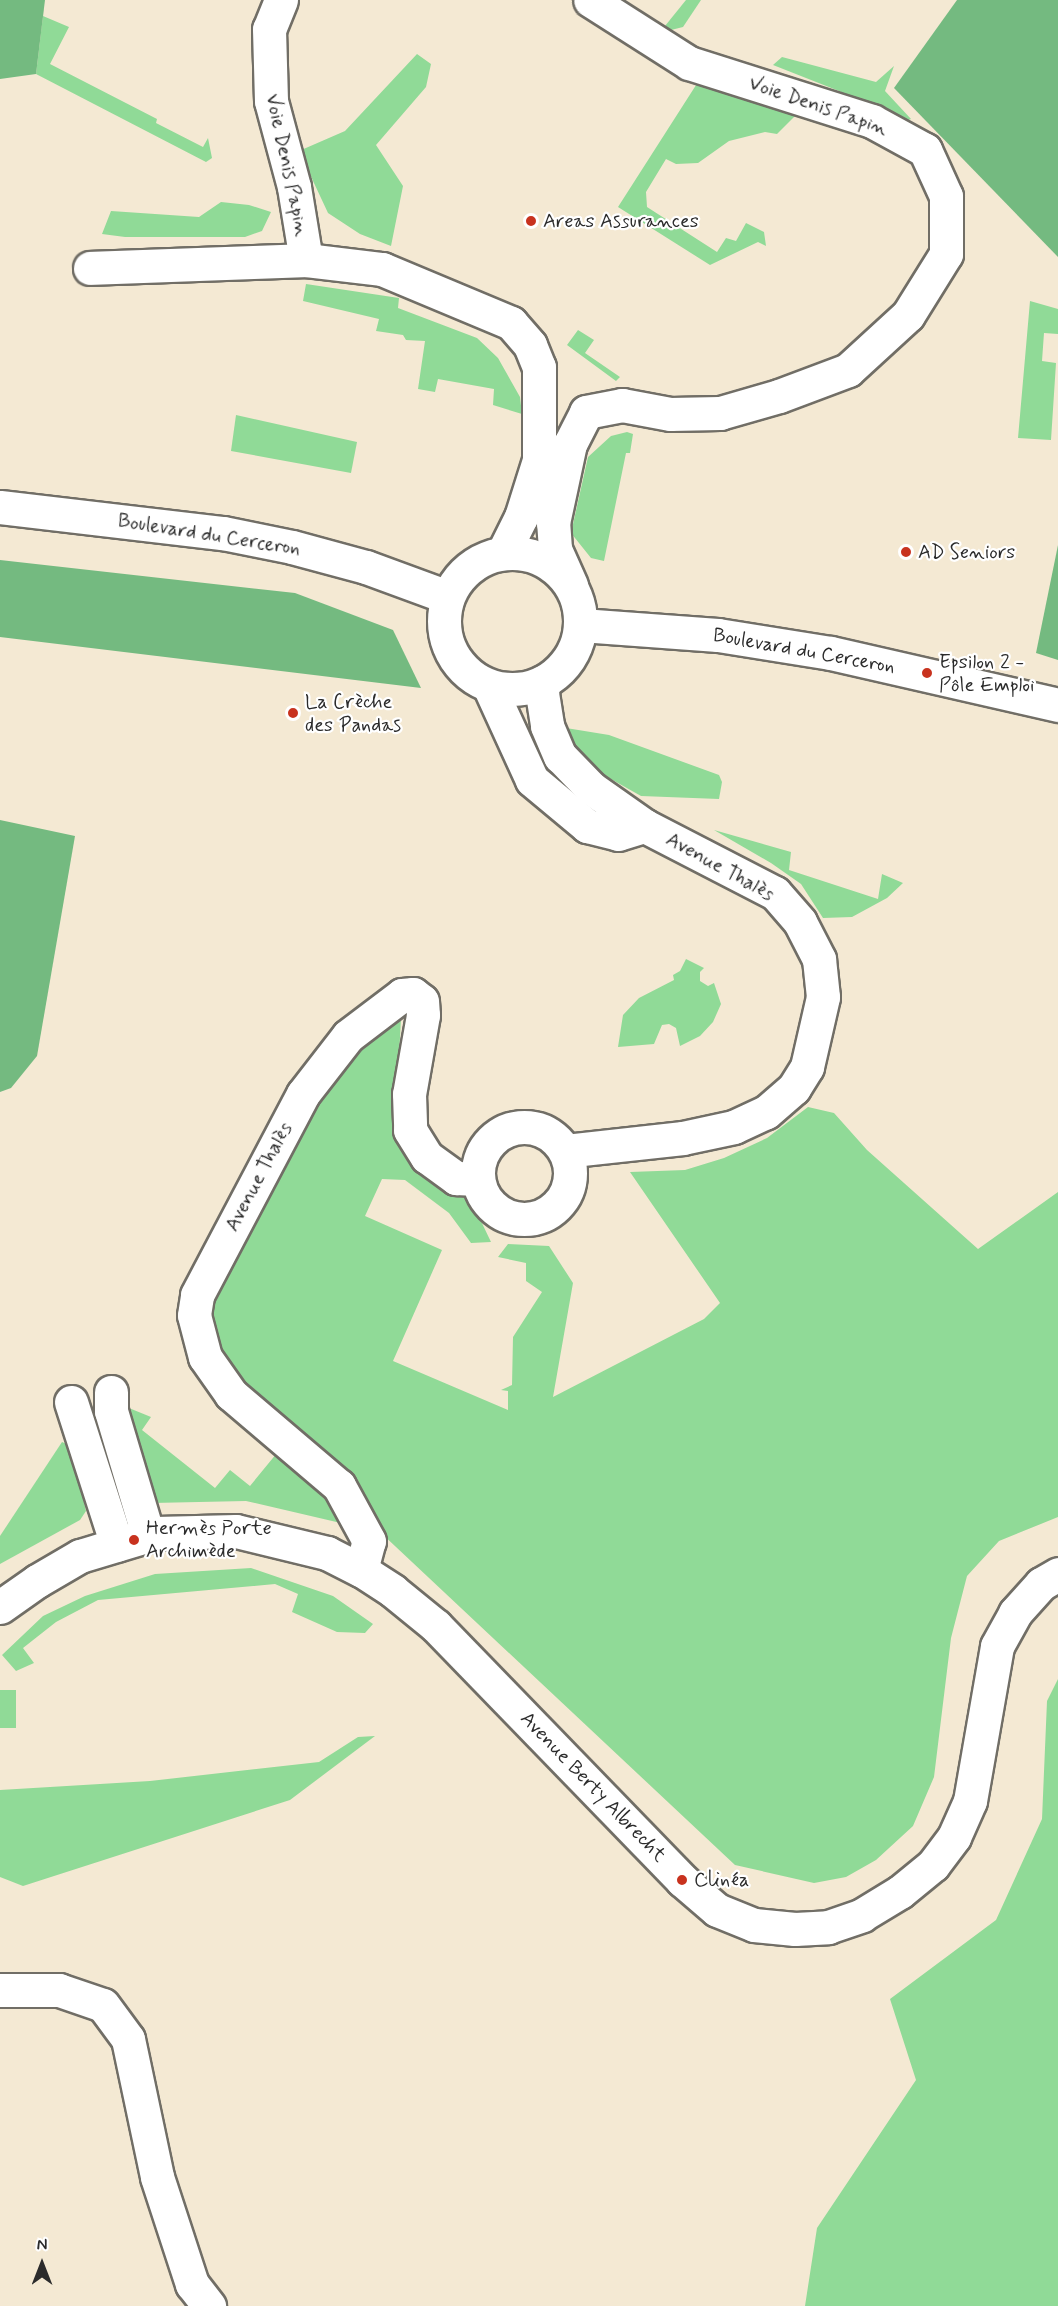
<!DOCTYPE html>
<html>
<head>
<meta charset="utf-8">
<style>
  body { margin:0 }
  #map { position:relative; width:1058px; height:2306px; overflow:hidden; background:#f4e9d3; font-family:Mynerve,sans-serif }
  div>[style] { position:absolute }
  .green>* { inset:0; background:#90da97; transform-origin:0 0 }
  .forest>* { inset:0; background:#74ba80 }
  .roads { filter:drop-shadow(2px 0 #716e66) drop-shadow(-2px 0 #716e66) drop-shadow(0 2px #716e66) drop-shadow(0 -2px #716e66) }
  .minor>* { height:33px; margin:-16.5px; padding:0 16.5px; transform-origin:16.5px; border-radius:16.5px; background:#fff }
  .minor>.ring { margin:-16.5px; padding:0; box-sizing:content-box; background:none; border:33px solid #fff; border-radius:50% }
  .major>* { height:33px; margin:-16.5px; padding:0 16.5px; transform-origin:16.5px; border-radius:16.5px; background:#fff }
  .major>.ring { margin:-16.5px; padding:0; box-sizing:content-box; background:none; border:33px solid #fff; border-radius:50% }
  .dots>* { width:16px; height:16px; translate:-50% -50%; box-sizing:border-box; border:3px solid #fff; border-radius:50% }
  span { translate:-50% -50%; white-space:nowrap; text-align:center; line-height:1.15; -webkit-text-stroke:4.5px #fff; paint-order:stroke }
  .street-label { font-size:20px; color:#2b2b2b }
  .poi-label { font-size:20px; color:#2b2b2b }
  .left { translate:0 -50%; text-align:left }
  .north { position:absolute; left:12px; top:2234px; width:60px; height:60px; -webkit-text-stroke:4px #fff; paint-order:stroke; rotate:0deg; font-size:16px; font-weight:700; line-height:24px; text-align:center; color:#2b2b2b }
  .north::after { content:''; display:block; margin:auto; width:21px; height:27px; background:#2b2b2b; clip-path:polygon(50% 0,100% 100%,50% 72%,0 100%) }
</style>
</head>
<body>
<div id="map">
  <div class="green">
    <i style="clip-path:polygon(686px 0,701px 0,683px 27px,671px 30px,665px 26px)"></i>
    <i style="clip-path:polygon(43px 16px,69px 27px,50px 64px,157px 119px,156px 123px,203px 147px,208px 138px,212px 158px,206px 162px,36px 74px)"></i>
    <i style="clip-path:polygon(417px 54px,431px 64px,426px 87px,376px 145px,403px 186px,391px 246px,360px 234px,328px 213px,299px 151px,345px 131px)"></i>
    <i style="clip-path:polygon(782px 57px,876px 82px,894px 66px,885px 91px,911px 119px,900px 123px,839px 91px,773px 65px)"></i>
    <i style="clip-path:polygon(698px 82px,798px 113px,777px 134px,765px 132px,729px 141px,698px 163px,676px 164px,666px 159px,646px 192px,647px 207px,717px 252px,726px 238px,736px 241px,746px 223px,764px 232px,766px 246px,758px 242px,710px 265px,618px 207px)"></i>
    <i style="clip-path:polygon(221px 202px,249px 205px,271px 212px,262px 231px,245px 237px,125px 237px,102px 234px,111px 211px,199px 217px)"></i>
    <i style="clip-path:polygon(306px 284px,399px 298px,398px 308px,477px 338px,498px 358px,520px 397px,522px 414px,493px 405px,494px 389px,438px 379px,435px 392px,418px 389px,425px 341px,406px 340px,403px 335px,376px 331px,379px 319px,303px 301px)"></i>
    <i style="clip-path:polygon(1030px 301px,1058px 309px,1058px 334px,1044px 333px,1042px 361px,1056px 363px,1051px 440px,1018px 438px)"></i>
    <i style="clip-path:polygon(578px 330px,594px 340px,585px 353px,620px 377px,616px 381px,567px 345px)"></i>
    <i style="clip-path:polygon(236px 415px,357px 442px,351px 473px,231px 451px)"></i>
    <i style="clip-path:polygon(627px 432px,633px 434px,630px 453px,626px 453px,604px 561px,591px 558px,571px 533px,588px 457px,611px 436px)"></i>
    <i style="clip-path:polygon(566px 728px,609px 735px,719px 775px,722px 782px,719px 799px,641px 796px,586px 765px,563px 744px)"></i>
    <i style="clip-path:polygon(714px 830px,791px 852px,789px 870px,878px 899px,882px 874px,903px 883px,887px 898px,852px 917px,823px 918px,801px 884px,771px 863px)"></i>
    <i style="clip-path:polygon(686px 959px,704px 968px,700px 972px,700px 981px,708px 986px,714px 983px,721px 1004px,713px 1022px,700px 1036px,680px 1046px,676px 1028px,669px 1024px,662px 1025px,654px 1044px,618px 1047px,623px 1015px,639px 998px,674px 980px,673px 975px,680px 971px)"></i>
    <i style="clip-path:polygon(393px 1012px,401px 1018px,397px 1096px,480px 1219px,491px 1242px,471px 1243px,449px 1213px,405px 1180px,382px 1179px,365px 1216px,442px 1250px,393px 1361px,508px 1410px,508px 1391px,501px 1390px,512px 1385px,513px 1337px,542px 1292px,526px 1281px,526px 1263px,498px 1257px,508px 1244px,549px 1246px,573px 1283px,553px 1397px,704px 1319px,720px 1303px,630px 1172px,685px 1170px,724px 1158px,767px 1138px,808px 1107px,834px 1113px,867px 1150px,978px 1249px,1058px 1192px,1058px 1517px,999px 1541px,967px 1576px,951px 1638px,934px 1777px,913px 1826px,876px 1860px,846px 1877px,814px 1883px,735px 1865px,363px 1516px,263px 1411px,206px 1346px,201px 1306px,309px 1101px)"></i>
    <i style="clip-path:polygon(124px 1406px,151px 1417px,142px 1430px,215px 1488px,230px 1470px,250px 1486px,277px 1453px,319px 1485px,345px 1524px,246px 1501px,152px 1503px)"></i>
    <i style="clip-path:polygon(62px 1442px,71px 1446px,86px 1511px,80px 1520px,0 1564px,0 1536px)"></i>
    <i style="clip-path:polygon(251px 1568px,333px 1596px,373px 1624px,365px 1633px,337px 1632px,292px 1612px,298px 1594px,275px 1584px,98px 1600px,56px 1622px,23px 1648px,34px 1663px,16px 1671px,2px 1655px,43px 1616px,85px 1596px,155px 1574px)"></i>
    <i style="clip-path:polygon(1058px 1679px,1058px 2306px,805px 2306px,817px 2228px,916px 2080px,890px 1999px,996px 1920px,1042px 1819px,1047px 1701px)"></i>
    <i style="left:0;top:1690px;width:16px;height:38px"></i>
    <i style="clip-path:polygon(375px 1736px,290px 1800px,23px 1886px,0 1877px,0 1790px,150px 1781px,319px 1762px,358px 1737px)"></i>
  </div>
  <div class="forest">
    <i style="clip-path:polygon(0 0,45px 0,36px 74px,0 79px)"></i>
    <i style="clip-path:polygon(957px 0,1058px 0,1058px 257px,894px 88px)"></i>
    <i style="clip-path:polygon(1058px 545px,1058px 660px,1036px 653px)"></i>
    <i style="clip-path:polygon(0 560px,295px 593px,393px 630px,421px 688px,0 637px)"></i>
    <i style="clip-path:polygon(0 820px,75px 836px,37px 1056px,11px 1088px,0 1092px)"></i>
  </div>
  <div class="roads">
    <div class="minor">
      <i style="left:281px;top:0;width:31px;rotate:112deg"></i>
      <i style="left:269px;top:29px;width:72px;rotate:88.4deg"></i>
      <i style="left:271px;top:101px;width:89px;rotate:75deg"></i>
      <i style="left:294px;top:187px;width:74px;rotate:80.7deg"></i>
      <i style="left:306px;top:260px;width:77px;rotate:6.8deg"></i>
      <i style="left:382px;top:269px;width:140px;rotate:22.7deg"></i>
      <i style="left:511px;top:323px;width:29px;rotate:49deg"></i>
      <i style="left:530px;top:345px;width:24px;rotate:68deg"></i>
      <i style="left:539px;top:367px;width:93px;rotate:90deg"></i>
      <i style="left:539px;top:460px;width:60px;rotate:107.5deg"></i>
      <i style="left:521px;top:517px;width:40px;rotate:116.6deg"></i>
      <i style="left:90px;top:268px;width:216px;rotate:-2.1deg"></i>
      <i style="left:571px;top:585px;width:39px;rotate:-114deg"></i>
      <i style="left:555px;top:549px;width:26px;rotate:-94deg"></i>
      <i style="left:553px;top:523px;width:81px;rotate:-77.9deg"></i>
      <i style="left:570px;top:444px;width:36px;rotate:-63deg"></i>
      <i style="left:586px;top:412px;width:37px;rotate:-11deg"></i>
      <i style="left:622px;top:405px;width:49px;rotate:10.6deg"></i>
      <i style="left:670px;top:414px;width:50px;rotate:-1.1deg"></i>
      <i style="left:720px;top:413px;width:61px;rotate:-16.1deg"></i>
      <i style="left:779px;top:396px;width:74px;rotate:-20.6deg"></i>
      <i style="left:848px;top:370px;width:81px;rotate:-42.5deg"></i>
      <i style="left:908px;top:315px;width:72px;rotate:-58.1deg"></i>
      <i style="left:946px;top:254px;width:58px;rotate:-90deg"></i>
      <i style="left:946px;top:196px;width:51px;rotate:-114.5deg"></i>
      <i style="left:925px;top:150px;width:60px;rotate:-151.3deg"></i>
      <i style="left:872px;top:121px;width:192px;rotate:-162.4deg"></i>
      <i style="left:689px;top:63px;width:117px;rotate:-147.5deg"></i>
      <i style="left:543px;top:682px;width:11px;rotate:95deg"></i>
      <i style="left:542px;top:693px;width:33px;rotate:81deg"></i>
      <i style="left:547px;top:726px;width:33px;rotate:67deg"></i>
      <i style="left:560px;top:756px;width:45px;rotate:45.9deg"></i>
      <i style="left:591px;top:788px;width:66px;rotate:35.1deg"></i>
      <i style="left:489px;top:686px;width:103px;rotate:65.4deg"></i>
      <i style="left:532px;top:780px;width:72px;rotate:39.9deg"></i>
      <i style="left:587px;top:826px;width:32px;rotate:14deg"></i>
      <i style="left:618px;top:834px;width:28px;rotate:-17deg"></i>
      <i style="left:645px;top:826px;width:146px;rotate:27.3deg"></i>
      <i style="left:775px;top:893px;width:38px;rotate:49deg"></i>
      <i style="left:800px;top:922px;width:42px;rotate:62.8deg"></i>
      <i style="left:819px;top:959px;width:38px;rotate:84deg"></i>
      <i style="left:823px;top:997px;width:72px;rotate:102.9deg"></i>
      <i style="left:807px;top:1067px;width:25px;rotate:122deg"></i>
      <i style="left:794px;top:1088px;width:37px;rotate:139deg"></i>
      <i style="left:766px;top:1112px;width:35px;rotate:155deg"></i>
      <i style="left:734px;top:1127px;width:52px;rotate:167.8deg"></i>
      <i style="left:683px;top:1138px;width:118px;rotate:173.7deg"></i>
      <i class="ring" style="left:478px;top:1127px;width:59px;height:59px"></i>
      <i style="left:111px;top:1392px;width:19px;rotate:90deg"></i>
      <i style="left:111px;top:1411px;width:129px;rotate:73.4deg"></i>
      <i style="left:71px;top:1402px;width:150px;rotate:72.2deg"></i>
      <i style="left:361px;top:1570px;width:30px;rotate:-75deg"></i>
      <i style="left:369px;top:1541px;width:63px;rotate:-118.6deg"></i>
      <i style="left:339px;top:1486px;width:142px;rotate:-139.6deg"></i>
      <i style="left:231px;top:1394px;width:45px;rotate:-125.1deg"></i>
      <i style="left:205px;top:1357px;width:43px;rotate:-104.7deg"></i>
      <i style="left:194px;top:1315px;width:20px;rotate:-81deg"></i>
      <i style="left:197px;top:1295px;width:227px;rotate:-62.2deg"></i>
      <i style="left:303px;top:1094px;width:73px;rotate:-52.2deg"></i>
      <i style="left:348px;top:1036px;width:68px;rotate:-37.2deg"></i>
      <i style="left:402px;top:995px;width:11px;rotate:-5deg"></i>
      <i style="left:413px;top:994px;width:11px;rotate:38deg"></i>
      <i style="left:422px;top:1001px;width:14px;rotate:86deg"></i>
      <i style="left:423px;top:1015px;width:80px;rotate:100deg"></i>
      <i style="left:409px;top:1094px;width:36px;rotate:88deg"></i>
      <i style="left:410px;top:1130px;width:32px;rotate:58deg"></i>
      <i style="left:427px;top:1157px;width:36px;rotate:36deg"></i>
      <i style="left:456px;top:1178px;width:21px;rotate:3deg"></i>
      <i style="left:0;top:1607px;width:45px;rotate:-35.1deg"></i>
      <i style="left:37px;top:1581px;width:50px;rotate:-30.2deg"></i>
      <i style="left:80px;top:1556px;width:79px;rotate:-16.8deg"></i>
      <i style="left:156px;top:1533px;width:80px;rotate:-1.4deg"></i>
      <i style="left:236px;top:1531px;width:94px;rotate:13.6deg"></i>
      <i style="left:327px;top:1553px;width:38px;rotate:27deg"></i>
      <i style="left:361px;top:1570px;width:38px;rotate:33deg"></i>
      <i style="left:393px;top:1591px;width:55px;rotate:39.1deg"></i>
      <i style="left:436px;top:1626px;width:354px;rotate:45.9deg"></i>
      <i style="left:682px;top:1880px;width:46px;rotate:40.6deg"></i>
      <i style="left:717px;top:1910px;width:40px;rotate:22deg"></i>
      <i style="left:754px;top:1925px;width:41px;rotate:5.6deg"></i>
      <i style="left:795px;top:1929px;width:33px;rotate:-3deg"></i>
      <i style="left:828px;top:1927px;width:36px;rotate:-19deg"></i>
      <i style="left:862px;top:1915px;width:44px;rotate:-31.2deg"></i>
      <i style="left:900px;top:1892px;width:43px;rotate:-39.3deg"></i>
      <i style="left:933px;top:1865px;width:35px;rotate:-53deg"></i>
      <i style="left:954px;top:1837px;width:39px;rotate:-66deg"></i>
      <i style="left:970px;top:1801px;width:157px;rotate:-80.1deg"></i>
      <i style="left:997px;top:1646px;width:38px;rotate:-61deg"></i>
      <i style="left:1015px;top:1613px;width:39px;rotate:-48deg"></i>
      <i style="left:1041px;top:1584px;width:20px;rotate:-30deg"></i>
      <i style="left:0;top:1990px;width:59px"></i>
      <i style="left:59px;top:1990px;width:46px;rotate:18.8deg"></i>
      <i style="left:103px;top:2005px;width:42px;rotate:53.7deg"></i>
      <i style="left:128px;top:2039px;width:141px;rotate:78.1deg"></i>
      <i style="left:157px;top:2177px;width:113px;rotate:71.9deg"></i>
      <i style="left:192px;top:2284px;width:28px;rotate:52deg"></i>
    </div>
    <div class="major">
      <i style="left:0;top:507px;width:225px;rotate:6.7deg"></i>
      <i style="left:223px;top:533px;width:70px;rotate:11.5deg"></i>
      <i style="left:292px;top:547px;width:77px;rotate:15.1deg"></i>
      <i style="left:366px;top:567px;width:87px;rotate:20.1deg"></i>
      <i class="ring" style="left:444px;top:553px;width:103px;height:103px"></i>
      <i style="left:581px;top:625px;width:137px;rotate:4.2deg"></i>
      <i style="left:718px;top:635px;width:114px;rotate:9.1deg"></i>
      <i style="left:831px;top:653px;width:233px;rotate:12.9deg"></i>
    </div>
  </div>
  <div class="dots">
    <i style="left:531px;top:221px;background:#c8321e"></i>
    <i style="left:906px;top:552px;background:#c8321e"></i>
    <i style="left:927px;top:673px;background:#c8321e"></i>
    <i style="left:293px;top:713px;background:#c8321e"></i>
    <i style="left:134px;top:1540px;background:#c8321e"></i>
    <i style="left:682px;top:1880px;background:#c8321e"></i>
  </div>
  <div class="street-label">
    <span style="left:818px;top:106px;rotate:19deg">Voie Denis Papin</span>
    <span style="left:287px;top:165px;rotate:78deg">Voie Denis Papin</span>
    <span style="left:209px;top:535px;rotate:9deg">Boulevard du Cerceron</span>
    <span style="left:804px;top:651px;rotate:10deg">Boulevard du Cerceron</span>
    <span style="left:720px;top:867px;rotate:29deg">Avenue Thalès</span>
    <span style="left:259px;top:1177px;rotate:-62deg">Avenue Thalès</span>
    <span style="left:593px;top:1787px;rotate:46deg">Avenue Berty Albrecht</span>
  </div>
  <div class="poi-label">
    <span class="left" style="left:543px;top:221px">Areas Assurances</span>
    <span class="left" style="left:918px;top:552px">AD Seniors</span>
    <span class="left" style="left:939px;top:674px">Epsilon 2 -<br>Pôle Emploi</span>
    <span class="left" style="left:305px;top:714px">La Crèche<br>des Pandas</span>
    <span class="left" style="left:146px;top:1540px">Hermès Porte<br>Archimède</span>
    <span class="left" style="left:694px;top:1880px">Clinéa</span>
  </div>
  <div class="north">N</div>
</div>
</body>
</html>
